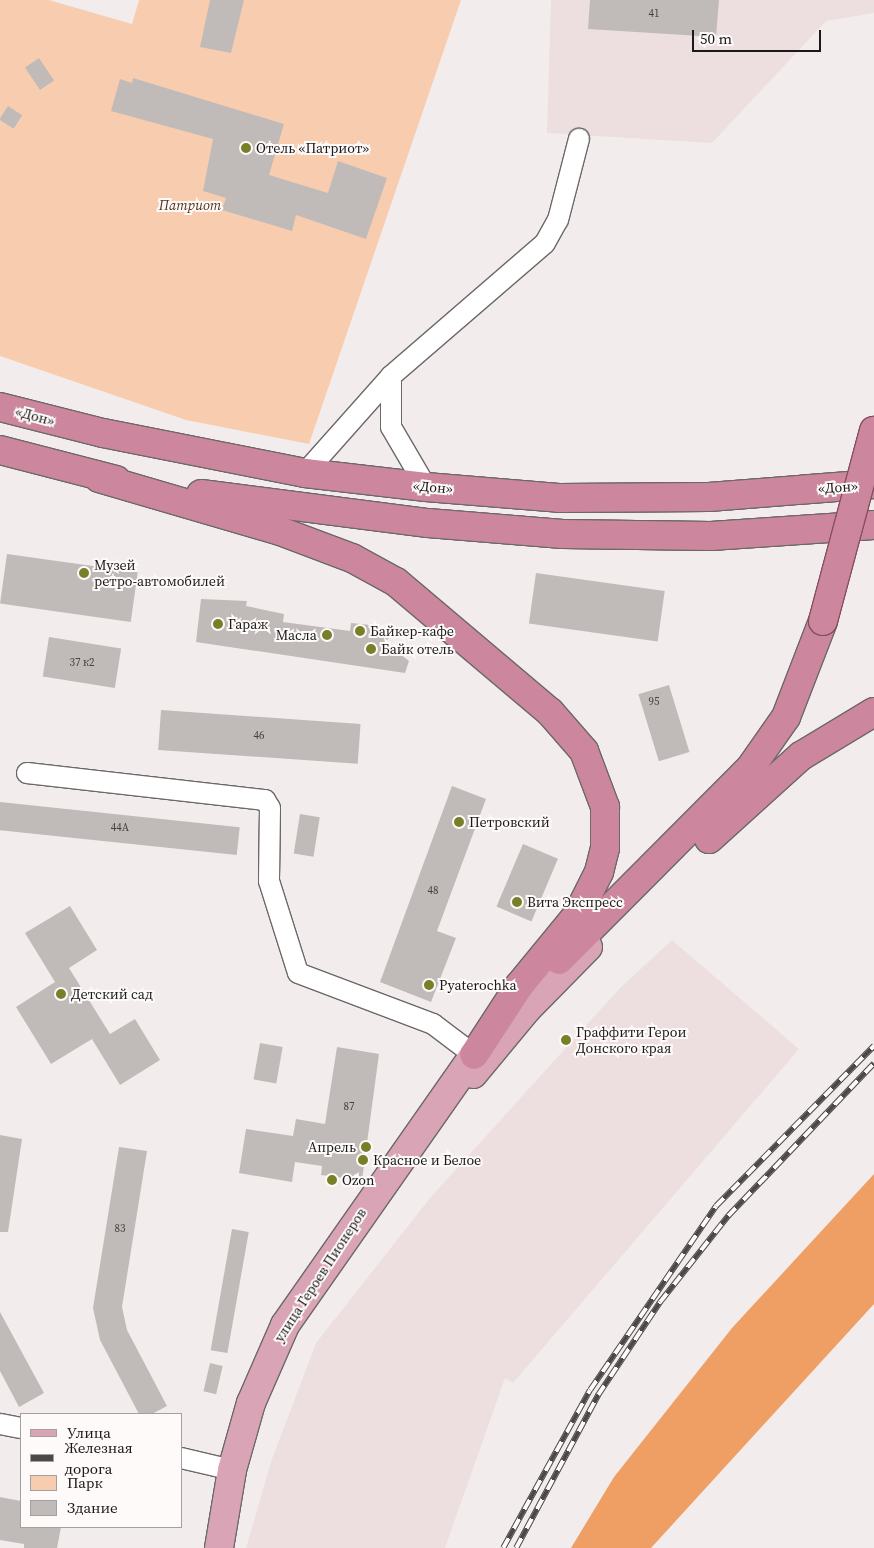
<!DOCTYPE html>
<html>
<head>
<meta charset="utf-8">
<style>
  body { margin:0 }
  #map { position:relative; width:874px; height:1548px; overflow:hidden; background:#f2edec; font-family:"Source Serif 4",serif }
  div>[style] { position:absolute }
  .built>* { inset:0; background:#eddfdf }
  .green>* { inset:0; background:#f8cdaf }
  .forest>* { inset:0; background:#f09f64 }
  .building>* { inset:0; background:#c0bbb9; transform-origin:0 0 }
  .roads { filter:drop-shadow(1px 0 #6d6868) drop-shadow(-1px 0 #6d6868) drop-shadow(0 1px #6d6868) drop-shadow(0 -1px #6d6868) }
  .minor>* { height:20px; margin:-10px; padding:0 10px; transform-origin:10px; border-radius:10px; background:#fff }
  .primary>* { height:28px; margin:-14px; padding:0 14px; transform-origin:14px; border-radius:14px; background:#d9a5b6 }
  .trunk>* { height:28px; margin:-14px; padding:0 14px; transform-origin:14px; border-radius:14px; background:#cc879e }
  .rail>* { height:5.5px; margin-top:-2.75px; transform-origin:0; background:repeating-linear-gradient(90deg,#fefafa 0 11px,#4b4848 0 22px); box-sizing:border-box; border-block:1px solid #4b4848 }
  .bridges { filter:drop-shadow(1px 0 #864d60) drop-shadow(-1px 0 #864d60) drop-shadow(0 1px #864d60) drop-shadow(0 -1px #864d60) }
  .trunk-bridge>* { height:28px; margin:-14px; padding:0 14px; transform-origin:14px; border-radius:14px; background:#cc879e }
  .dots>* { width:14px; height:14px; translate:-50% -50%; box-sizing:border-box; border:2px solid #fefafa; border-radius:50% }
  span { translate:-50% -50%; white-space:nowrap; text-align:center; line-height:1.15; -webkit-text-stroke:4px #fefafa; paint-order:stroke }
  .number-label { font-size:11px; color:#444140 }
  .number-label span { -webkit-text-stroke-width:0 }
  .poi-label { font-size:14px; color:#1a1818 }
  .left { translate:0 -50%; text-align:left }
  .right { translate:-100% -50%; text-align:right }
  .park-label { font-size:14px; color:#54331a; font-style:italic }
  .street-label { font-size:14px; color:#1a1818 }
  .legend { position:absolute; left:20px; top:1413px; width:162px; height:115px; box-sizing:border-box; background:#fefafa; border:1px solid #a3a0a0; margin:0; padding:6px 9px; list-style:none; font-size:15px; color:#1a1818 }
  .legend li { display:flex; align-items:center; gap:10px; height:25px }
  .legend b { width:25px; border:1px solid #a3a0a0 }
  .scale { position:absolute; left:692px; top:30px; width:129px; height:22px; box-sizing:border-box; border:2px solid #1a1818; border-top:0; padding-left:6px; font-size:15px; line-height:18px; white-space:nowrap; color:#1a1818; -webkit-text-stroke:4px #fefafa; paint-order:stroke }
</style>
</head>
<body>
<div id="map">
  <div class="built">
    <i style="clip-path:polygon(551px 0,874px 0,874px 13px,826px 21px,712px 143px,547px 133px)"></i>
    <i style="clip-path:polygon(672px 940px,799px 1049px,513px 1383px,505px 1378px,445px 1548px,246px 1548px,272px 1459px,316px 1343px,430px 1198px,620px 988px)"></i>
  </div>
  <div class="green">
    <i style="clip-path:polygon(0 0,49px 0,132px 24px,139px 0,461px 0,309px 444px,186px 420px,0 356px)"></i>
  </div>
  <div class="forest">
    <i style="clip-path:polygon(874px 1174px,874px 1304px,651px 1548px,571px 1548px,614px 1477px,732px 1328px)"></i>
  </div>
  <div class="building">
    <i style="clip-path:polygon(210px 0,244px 0,231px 53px,200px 47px)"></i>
    <i style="clip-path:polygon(590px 0,719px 0,716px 37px,588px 29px)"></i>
    <i style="left:39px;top:58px;width:27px;height:17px;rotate:56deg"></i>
    <i style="clip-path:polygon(133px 78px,284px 124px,269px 175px,328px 193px,338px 161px,387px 178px,366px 239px,296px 215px,292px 231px,222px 210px,226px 198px,203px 191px,213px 139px,111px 111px,120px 79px,132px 83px)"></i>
    <i style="left:8px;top:106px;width:17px;height:16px;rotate:33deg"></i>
    <i style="left:7px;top:554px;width:132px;height:50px;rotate:8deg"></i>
    <i style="left:536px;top:573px;width:130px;height:51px;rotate:8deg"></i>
    <i style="clip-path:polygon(201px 599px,247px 601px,246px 606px,284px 614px,283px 622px,350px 631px,351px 623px,371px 625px,390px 637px,385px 642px,409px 661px,405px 673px,196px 642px)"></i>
    <i style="left:49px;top:637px;width:73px;height:40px;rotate:9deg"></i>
    <i style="left:669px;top:685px;width:70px;height:32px;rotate:73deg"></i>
    <i style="left:161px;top:710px;width:200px;height:40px;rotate:4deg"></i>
    <i style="clip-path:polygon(452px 786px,486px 799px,437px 931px,456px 938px,431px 1002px,380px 982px)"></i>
    <i style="left:0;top:802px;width:241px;height:28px;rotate:6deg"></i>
    <i style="left:300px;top:814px;width:20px;height:40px;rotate:9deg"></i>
    <i style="left:523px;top:844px;width:38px;height:68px;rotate:23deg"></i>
    <i style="clip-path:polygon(70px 906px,97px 950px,69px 968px,110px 1034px,135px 1019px,160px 1060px,120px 1085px,92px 1039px,51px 1064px,16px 1007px,55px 982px,25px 933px)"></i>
    <i style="left:260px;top:1043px;width:23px;height:37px;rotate:10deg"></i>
    <i style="clip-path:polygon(337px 1047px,379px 1054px,362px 1180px,321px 1175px,322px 1166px,295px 1162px,292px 1182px,239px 1173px,246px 1129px,293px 1136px,296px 1119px,325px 1124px)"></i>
    <i style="clip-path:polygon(0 1135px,22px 1139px,8px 1232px,0 1232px)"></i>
    <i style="clip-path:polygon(119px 1147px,147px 1151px,122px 1307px,127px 1330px,167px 1406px,152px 1414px,139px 1414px,100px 1340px,93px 1308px)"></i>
    <i style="left:232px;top:1229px;width:17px;height:123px;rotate:10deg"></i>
    <i style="clip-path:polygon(0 1312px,44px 1393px,19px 1407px,0 1371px)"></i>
    <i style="left:210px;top:1363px;width:13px;height:29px;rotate:13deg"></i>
    <i style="clip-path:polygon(0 1497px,21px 1501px,21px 1527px,61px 1527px,57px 1548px,24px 1548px,24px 1544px,0 1540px)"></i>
  </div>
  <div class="roads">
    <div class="minor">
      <i style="left:391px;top:376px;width:51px;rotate:90deg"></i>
      <i style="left:391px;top:427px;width:69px;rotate:59.7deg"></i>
      <i style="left:305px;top:473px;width:130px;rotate:-48.4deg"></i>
      <i style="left:391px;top:376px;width:203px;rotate:-40.8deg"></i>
      <i style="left:545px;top:243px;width:26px;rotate:-61deg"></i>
      <i style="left:558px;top:220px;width:84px;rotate:-75.5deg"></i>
      <i style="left:27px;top:773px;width:240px;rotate:6.5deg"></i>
      <i style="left:265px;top:800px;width:9px;rotate:58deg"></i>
      <i style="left:270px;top:808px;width:73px;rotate:90.8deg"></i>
      <i style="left:269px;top:881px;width:96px;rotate:72.5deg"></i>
      <i style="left:298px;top:973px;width:144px;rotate:20.7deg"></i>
      <i style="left:433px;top:1024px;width:51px;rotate:37.1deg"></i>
      <i style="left:0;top:1424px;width:21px;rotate:11deg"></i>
      <i style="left:181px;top:1458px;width:52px;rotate:13.2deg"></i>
    </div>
    <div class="primary">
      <i style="left:473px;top:1074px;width:85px;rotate:-50.3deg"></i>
      <i style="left:527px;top:1009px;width:87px;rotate:-45.5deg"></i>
      <i style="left:219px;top:1548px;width:79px;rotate:-80.5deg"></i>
      <i style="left:232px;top:1470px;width:70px;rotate:-74.2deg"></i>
      <i style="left:251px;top:1403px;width:85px;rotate:-66.4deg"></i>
      <i style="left:285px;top:1325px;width:330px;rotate:-55deg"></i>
      <i style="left:474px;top:1055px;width:11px;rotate:41deg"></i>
    </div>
    <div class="trunk">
      <i style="left:0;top:407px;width:106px;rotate:14.2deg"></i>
      <i style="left:103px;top:433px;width:206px;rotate:11.2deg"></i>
      <i style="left:305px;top:473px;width:122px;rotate:6.6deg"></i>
      <i style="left:426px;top:487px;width:133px;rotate:4.7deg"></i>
      <i style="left:559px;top:498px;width:150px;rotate:-0.4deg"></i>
      <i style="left:709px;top:497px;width:166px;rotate:-4.5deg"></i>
      <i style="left:0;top:450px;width:120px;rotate:14.5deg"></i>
      <i style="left:99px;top:478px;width:189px;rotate:16.3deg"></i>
      <i style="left:280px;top:531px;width:77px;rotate:20.6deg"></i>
      <i style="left:352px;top:558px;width:50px;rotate:28.6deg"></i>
      <i style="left:396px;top:582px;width:202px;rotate:40.2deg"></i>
      <i style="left:550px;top:712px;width:52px;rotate:48.9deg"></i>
      <i style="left:584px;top:751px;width:60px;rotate:69.4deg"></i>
      <i style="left:605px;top:807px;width:41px;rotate:90deg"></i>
      <i style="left:605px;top:848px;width:25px;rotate:104deg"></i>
      <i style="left:599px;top:872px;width:47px;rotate:116.6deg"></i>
      <i style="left:578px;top:914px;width:93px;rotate:129.3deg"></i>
      <i style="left:519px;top:986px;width:82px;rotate:123.1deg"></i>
      <i style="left:201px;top:494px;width:229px;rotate:7.3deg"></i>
      <i style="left:428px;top:523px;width:135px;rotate:4.7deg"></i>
      <i style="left:563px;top:534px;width:148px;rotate:0.8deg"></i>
      <i style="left:711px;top:536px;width:163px;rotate:-3.9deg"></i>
      <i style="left:709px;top:839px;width:124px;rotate:-42.1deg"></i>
      <i style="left:801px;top:756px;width:85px;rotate:-31.1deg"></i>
      <i style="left:559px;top:960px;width:272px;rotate:-45.1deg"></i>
      <i style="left:751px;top:767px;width:61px;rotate:-55deg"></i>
      <i style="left:786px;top:717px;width:103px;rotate:-68.9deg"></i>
    </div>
  </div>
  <div class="rail">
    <i style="left:503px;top:1548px;width:180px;rotate:-61.2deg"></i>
    <i style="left:590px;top:1390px;width:223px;rotate:-55.6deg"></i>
    <i style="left:716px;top:1206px;width:225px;rotate:-45.4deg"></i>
    <i style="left:516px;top:1548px;width:174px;rotate:-61.8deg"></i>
    <i style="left:598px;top:1395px;width:112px;rotate:-56.3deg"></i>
    <i style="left:660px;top:1302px;width:110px;rotate:-51.7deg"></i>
    <i style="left:728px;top:1216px;width:211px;rotate:-46.3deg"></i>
  </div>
  <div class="bridges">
    <div class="trunk-bridge">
      <i style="left:823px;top:621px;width:197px;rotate:-75deg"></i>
    </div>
  </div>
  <div class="dots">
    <i style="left:246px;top:148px;background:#797e28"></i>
    <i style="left:84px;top:573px;background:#797e28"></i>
    <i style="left:218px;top:624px;background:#797e28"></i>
    <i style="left:360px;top:631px;background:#797e28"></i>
    <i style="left:327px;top:635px;background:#797e28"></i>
    <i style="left:371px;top:649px;background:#797e28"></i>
    <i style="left:459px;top:822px;background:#797e28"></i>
    <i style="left:517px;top:902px;background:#797e28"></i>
    <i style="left:429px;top:985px;background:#797e28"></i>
    <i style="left:61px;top:994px;background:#797e28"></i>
    <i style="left:566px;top:1040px;background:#797e28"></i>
    <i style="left:366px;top:1147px;background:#797e28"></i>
    <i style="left:363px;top:1160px;background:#797e28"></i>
    <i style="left:332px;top:1180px;background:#797e28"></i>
  </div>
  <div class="number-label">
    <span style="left:654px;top:14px">41</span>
    <span style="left:82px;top:663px">37 к2</span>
    <span style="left:654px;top:702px">95</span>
    <span style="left:259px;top:736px">46</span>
    <span style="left:120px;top:828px">44А</span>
    <span style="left:433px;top:891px">48</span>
    <span style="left:349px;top:1107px">87</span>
    <span style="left:120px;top:1229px">83</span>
  </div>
  <div class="poi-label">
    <span class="left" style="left:256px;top:148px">Отель «Патриот»</span>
    <span class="left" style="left:94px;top:573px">Музей<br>ретро-автомобилей</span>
    <span class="left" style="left:228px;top:624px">Гараж</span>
    <span class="left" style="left:370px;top:631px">Байкер-кафе</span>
    <span class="right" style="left:317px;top:635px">Масла</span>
    <span class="left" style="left:381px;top:649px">Байк отель</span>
    <span class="left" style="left:469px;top:822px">Петровский</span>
    <span class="left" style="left:527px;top:902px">Вита Экспресс</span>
    <span class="left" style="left:439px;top:985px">Pyaterochka</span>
    <span class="left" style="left:71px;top:994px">Детский сад</span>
    <span class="left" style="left:576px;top:1040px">Граффити Герои<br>Донского края</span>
    <span class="right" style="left:356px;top:1147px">Апрель</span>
    <span class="left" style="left:373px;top:1160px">Красное и Белое</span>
    <span class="left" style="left:342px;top:1180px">Ozon</span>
  </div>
  <div class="park-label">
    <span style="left:190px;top:205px">Патриот</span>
  </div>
  <div class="street-label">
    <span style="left:35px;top:416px;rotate:15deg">«Дон»</span>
    <span style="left:433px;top:487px;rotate:5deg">«Дон»</span>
    <span style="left:838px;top:487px;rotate:-4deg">«Дон»</span>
    <span style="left:320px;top:1275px;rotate:-57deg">улица Героев Пионеров</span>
  </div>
  <ul class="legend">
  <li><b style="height:6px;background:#d9a5b6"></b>Улица</li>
  <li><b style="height:6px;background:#4b4848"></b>Железная дорога</li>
  <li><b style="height:14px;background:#f8cdaf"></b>Парк</li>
  <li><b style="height:14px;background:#c0bbb9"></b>Здание</li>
  </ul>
  <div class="scale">50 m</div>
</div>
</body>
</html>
